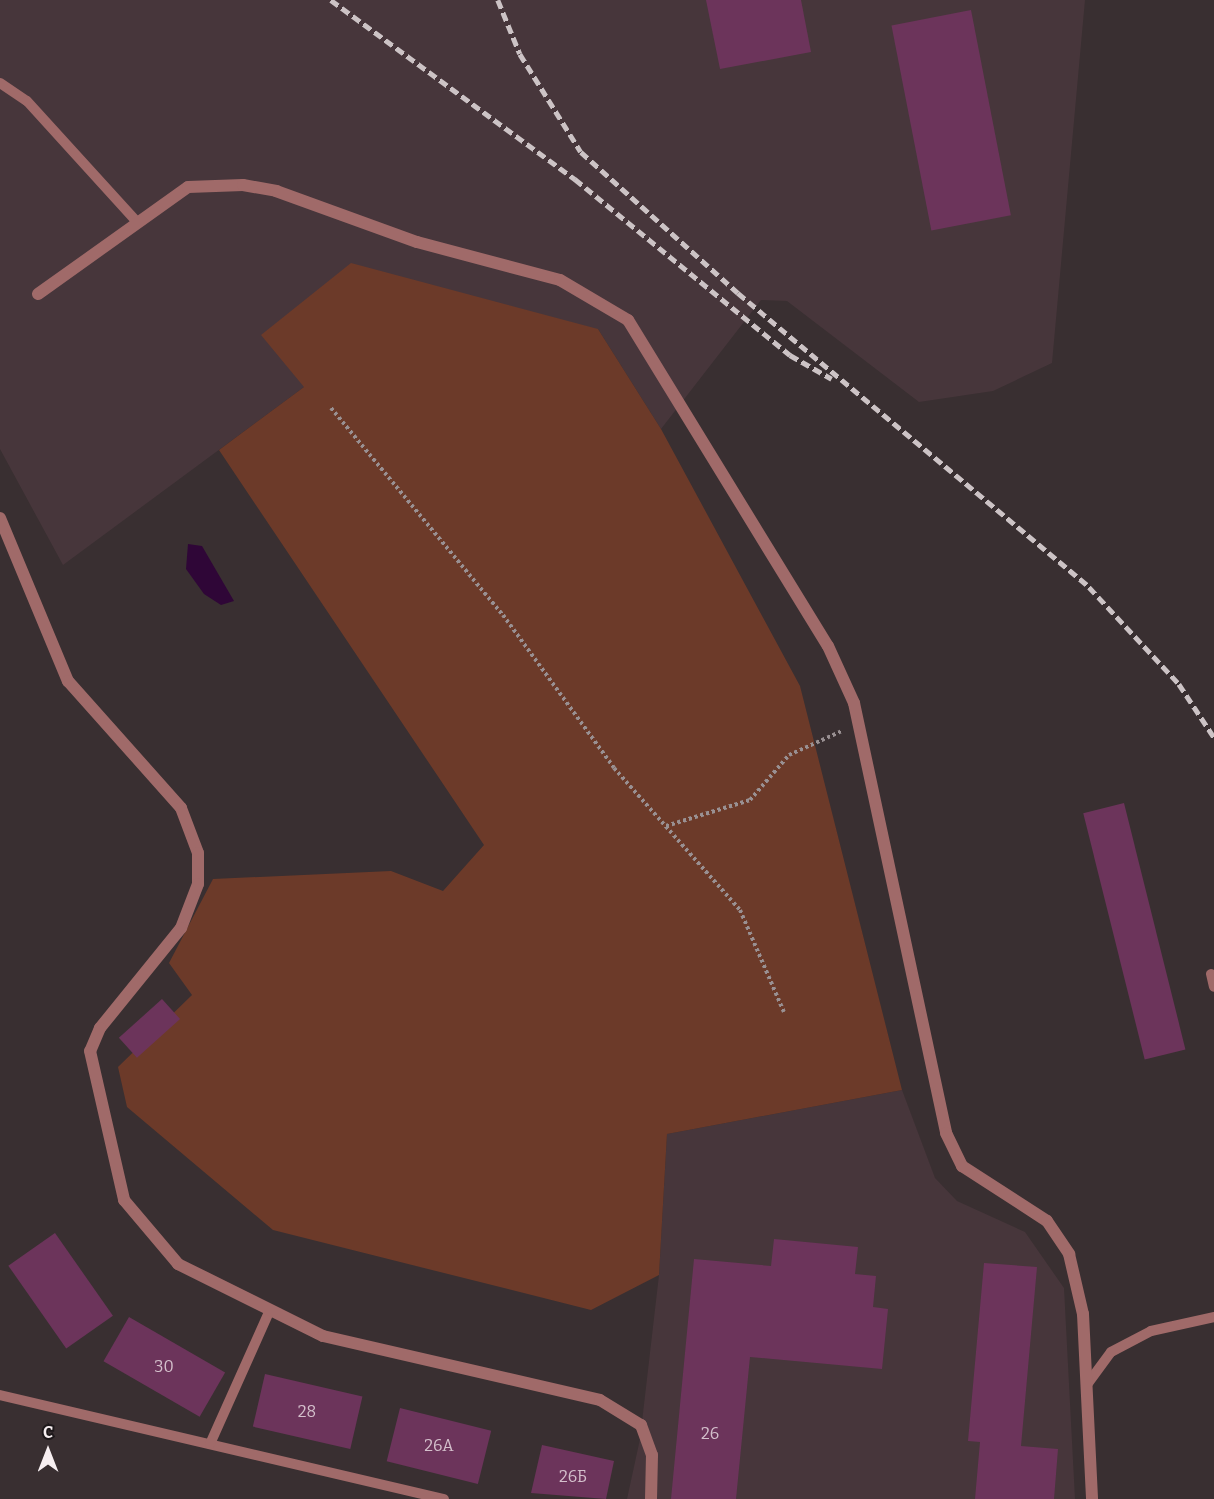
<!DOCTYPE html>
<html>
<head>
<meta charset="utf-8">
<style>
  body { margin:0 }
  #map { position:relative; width:1214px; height:1499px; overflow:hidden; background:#392f31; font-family:Bitter,serif }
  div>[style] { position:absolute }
  .built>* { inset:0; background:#47363b }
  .green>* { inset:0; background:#6c3a29 }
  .water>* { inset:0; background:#2f0637 }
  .building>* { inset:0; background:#6c345b; transform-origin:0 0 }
  .path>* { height:4px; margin-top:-2px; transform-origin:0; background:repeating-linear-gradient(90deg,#999092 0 3px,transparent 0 6px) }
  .lane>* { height:10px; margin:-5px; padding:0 5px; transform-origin:5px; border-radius:5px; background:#a06a69 }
  .street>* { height:12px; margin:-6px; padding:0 6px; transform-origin:6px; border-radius:6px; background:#a06a69 }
  .rail>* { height:4.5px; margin-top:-2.25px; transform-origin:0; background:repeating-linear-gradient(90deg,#ccc3c5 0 9px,transparent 0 13.5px) }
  span { translate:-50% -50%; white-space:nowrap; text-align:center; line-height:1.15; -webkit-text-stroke:6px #1d181a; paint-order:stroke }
  .number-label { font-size:16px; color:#d4c0cc }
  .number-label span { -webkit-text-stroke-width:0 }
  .north { position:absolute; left:18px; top:1421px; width:60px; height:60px; -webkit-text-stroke:4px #1d181a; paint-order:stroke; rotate:0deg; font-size:16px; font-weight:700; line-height:24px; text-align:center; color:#f7eff1 }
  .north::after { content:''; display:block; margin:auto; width:21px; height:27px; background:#f7eff1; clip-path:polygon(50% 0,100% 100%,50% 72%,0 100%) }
</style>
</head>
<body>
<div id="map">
  <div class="built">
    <i style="clip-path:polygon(0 0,1085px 0,1052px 363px,993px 391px,919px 402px,787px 301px,761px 300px,661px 429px,598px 329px,304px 387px,63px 565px,0 449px)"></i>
    <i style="clip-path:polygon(902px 1090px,935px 1178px,957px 1201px,1025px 1232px,1064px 1288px,1075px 1499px,627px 1499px,640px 1439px,659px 1275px,667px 1134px)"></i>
  </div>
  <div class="green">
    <i style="clip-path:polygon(351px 263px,598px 329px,661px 429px,800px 686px,902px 1090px,667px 1134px,659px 1275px,591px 1310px,273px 1230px,127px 1107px,118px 1067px,192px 995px,169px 963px,213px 879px,391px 871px,443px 891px,484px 845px,219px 450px,304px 387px,261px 335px)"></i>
  </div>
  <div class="water">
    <i style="clip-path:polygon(188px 544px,202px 546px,234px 601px,221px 605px,204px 594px,186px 569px)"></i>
  </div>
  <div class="building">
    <i style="clip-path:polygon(706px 0,801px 0,811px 52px,720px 69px)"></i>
    <i style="left:971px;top:10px;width:209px;height:81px;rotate:79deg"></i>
    <i style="left:1124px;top:803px;width:254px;height:42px;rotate:76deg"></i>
    <i style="left:162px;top:999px;width:27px;height:58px;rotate:48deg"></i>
    <i style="left:55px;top:1233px;width:101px;height:57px;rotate:55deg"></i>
    <i style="clip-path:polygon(774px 1239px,858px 1247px,855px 1274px,876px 1276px,873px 1307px,888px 1309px,882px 1369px,750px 1357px,736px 1499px,671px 1499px,694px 1259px,771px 1266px)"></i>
    <i style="clip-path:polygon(984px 1263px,1037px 1267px,1021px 1446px,1058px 1449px,1054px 1499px,975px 1499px,980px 1442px,968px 1441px)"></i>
    <i style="left:129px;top:1317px;width:111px;height:51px;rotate:30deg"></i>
    <i style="left:265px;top:1374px;width:100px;height:54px;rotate:13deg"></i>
    <i style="left:400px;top:1408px;width:94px;height:55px;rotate:14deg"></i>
    <i style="clip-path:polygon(542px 1445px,614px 1461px,606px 1499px,531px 1493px)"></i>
  </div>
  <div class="path">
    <i style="left:331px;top:408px;width:269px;rotate:50.3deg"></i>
    <i style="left:503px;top:615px;width:189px;rotate:54deg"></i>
    <i style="left:614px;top:768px;width:190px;rotate:48.4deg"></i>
    <i style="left:740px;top:910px;width:111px;rotate:66.7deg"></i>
    <i style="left:666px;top:826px;width:88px;rotate:-17.2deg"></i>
    <i style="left:750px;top:800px;width:60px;rotate:-49.1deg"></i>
    <i style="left:789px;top:755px;width:58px;rotate:-24.4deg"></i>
  </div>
  <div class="lane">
    <i style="left:0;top:83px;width:32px;rotate:34deg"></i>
    <i style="left:27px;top:101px;width:165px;rotate:47.7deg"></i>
    <i style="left:1211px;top:974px;width:13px;rotate:77deg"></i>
    <i style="left:1086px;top:1386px;width:42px;rotate:-53.7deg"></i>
    <i style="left:1111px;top:1352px;width:45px;rotate:-27.7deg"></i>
    <i style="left:1151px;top:1331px;width:65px;rotate:-12.5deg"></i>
    <i style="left:0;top:1395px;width:456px;rotate:13.2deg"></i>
    <i style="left:210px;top:1444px;width:147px;rotate:-65.9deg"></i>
  </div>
  <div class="street">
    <i style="left:38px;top:294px;width:184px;rotate:-35.5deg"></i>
    <i style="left:188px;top:187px;width:55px;rotate:-2.1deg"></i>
    <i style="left:243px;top:185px;width:34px;rotate:10deg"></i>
    <i style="left:276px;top:191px;width:150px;rotate:19.9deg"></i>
    <i style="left:417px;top:242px;width:148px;rotate:14.9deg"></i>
    <i style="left:560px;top:280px;width:79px;rotate:30.5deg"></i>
    <i style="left:628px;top:320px;width:382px;rotate:58.5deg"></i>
    <i style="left:828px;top:646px;width:63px;rotate:65.5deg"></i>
    <i style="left:854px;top:703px;width:440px;rotate:77.9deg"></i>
    <i style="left:946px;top:1133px;width:37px;rotate:64deg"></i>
    <i style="left:962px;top:1166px;width:101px;rotate:32.9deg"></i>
    <i style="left:1047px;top:1221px;width:40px;rotate:56deg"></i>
    <i style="left:1069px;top:1254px;width:62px;rotate:76.9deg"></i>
    <i style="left:1083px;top:1314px;width:185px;rotate:87.2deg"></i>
    <i style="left:0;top:518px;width:177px;rotate:67.4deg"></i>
    <i style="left:68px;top:681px;width:170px;rotate:48.3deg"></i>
    <i style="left:181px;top:808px;width:48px;rotate:69.3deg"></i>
    <i style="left:198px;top:853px;width:31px;rotate:90deg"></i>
    <i style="left:198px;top:884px;width:47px;rotate:111.1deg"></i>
    <i style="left:181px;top:928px;width:129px;rotate:129deg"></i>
    <i style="left:100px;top:1028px;width:25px;rotate:113deg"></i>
    <i style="left:90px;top:1051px;width:153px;rotate:77.1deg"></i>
    <i style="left:124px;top:1200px;width:84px;rotate:49.8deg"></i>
    <i style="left:178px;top:1264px;width:162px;rotate:26.4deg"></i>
    <i style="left:323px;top:1336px;width:284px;rotate:13deg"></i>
    <i style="left:600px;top:1400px;width:48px;rotate:31.4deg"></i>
    <i style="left:641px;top:1425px;width:32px;rotate:70deg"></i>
    <i style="left:652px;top:1455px;width:44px;rotate:91.3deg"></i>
  </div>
  <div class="rail">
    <i style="left:331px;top:0;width:303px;rotate:36.3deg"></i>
    <i style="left:575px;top:179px;width:278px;rotate:39.3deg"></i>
    <i style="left:790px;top:355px;width:48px;rotate:29.7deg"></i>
    <i style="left:498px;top:0;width:58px;rotate:67.8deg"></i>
    <i style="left:520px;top:54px;width:115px;rotate:58.1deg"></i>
    <i style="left:581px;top:152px;width:211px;rotate:41.9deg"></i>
    <i style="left:738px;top:293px;width:458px;rotate:39.9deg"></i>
    <i style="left:1089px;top:587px;width:132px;rotate:47.1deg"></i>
    <i style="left:1179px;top:684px;width:64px;rotate:56.6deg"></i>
  </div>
  <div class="number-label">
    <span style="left:164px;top:1367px">30</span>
    <span style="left:307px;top:1412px">28</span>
    <span style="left:710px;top:1434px">26</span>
    <span style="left:439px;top:1446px">26А</span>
    <span style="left:573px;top:1477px">26Б</span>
  </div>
  <div class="north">С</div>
</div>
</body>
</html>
